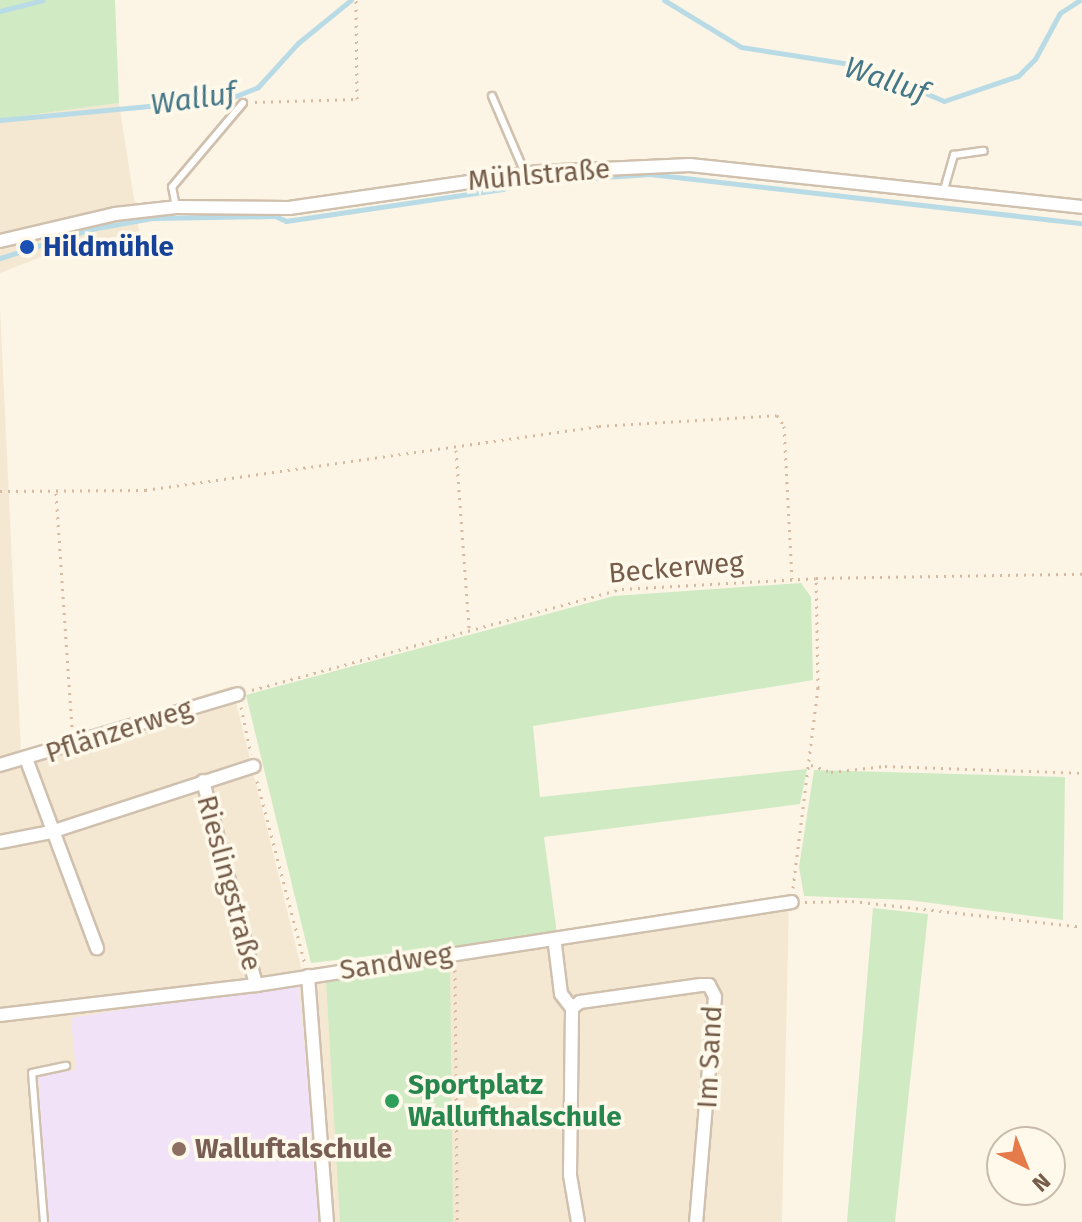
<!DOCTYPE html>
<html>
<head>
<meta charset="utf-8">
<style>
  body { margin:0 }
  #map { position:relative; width:1082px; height:1222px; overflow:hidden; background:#fcf5e5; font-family:"Fira Sans",sans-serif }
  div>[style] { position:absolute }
  .residential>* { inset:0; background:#f4e8d3 }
  .education>* { inset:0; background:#f2e2f8 }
  .green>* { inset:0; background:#d0eac3 }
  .stream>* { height:5px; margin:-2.5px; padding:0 2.5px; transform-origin:2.5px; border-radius:2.5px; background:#b9dbe6 }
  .path>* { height:3px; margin-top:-1.5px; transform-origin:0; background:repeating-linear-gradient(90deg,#d6baa0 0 2px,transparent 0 8px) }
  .roads { filter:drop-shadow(2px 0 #d0c0ae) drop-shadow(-2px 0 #d0c0ae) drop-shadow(0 2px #d0c0ae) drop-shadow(0 -2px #d0c0ae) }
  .service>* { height:6px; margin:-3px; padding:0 3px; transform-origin:3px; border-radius:3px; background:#fff }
  .minor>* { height:12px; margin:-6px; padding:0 6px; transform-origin:6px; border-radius:6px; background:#fff }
  .dots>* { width:22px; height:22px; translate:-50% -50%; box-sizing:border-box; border:4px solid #fff9eb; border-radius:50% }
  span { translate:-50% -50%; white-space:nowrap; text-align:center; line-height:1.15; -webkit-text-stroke:7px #fff9eb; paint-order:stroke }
  .street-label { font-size:28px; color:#755d4a }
  .transit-label { font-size:28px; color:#164399; font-weight:700 }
  .left { translate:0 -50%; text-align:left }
  .leisure-label { font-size:28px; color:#27864d; font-weight:700 }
  .education-label { font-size:28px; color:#785e54; font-weight:700 }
  .water-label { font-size:30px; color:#478; font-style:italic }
  .north { position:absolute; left:986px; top:1126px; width:80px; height:80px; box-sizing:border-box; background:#fff9eb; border:2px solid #c8bbab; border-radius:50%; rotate:137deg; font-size:22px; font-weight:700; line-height:32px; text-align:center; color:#755d4a }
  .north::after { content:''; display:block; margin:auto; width:28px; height:36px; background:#e57a4b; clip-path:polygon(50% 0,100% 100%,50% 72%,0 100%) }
</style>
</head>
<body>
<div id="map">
  <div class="residential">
    <i style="clip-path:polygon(119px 103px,139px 231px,56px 251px,0 273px,0 119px)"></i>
    <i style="clip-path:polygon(0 307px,21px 753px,232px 686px,302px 971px,789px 900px,782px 1222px,0 1222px)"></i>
  </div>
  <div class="education">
    <i style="clip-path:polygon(298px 981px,322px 1222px,47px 1222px,38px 1075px,76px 1070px,71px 1018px)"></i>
  </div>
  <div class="green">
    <i style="clip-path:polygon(0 0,115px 0,119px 103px,0 119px)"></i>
    <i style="clip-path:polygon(801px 583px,811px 597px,813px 680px,533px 726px,540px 797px,807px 769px,800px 804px,544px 837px,557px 934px,311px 963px,246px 695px,614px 596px)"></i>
    <i style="clip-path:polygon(814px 770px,1065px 777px,1063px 920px,908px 900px,804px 896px,799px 867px)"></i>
    <i style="clip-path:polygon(873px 908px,928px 914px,895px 1222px,847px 1222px)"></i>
    <i style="clip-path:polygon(450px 964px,453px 1222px,340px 1222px,326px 980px)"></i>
  </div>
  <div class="stream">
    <i style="left:664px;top:0;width:90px;rotate:31.4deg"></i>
    <i style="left:741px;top:47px;width:123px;rotate:8.9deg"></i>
    <i style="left:863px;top:66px;width:88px;rotate:23.4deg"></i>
    <i style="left:944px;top:101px;width:78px;rotate:-18.7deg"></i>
    <i style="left:1018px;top:76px;width:24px;rotate:-45deg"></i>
    <i style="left:1035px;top:59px;width:52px;rotate:-61.5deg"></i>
    <i style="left:1060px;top:13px;width:24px;rotate:-33deg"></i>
    <i style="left:0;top:11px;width:44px;rotate:-14.3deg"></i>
    <i style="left:0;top:120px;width:232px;rotate:-5.4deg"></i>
    <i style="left:231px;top:98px;width:29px;rotate:-22deg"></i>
    <i style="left:258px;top:87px;width:59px;rotate:-47.7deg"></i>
    <i style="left:298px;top:43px;width:68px;rotate:-39.1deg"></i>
    <i style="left:0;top:258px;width:96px;rotate:-17.7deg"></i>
    <i style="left:91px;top:229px;width:62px;rotate:-10.2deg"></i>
    <i style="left:152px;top:218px;width:123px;rotate:-0.9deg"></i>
    <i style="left:275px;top:216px;width:12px;rotate:24deg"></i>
    <i style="left:286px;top:221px;width:219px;rotate:-8.4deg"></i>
    <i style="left:503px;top:189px;width:12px;rotate:-31deg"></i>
    <i style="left:513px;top:183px;width:137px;rotate:-3.8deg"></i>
    <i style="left:650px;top:174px;width:435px;rotate:6.5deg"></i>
  </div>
  <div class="path">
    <i style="left:255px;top:102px;width:102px;rotate:-1.7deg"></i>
    <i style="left:357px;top:99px;width:99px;rotate:-90.6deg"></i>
    <i style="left:456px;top:450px;width:178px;rotate:85.8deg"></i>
    <i style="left:0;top:491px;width:145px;rotate:-0.4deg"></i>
    <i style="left:145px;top:490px;width:458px;rotate:-8deg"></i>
    <i style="left:599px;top:426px;width:178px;rotate:-3.5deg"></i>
    <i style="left:777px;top:415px;width:13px;rotate:58deg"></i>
    <i style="left:784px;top:426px;width:153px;rotate:87deg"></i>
    <i style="left:56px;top:493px;width:236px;rotate:86.1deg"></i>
    <i style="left:252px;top:690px;width:384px;rotate:-15.3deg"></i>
    <i style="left:622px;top:589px;width:194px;rotate:-3.2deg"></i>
    <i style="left:816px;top:578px;width:266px;rotate:-0.9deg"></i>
    <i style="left:241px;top:707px;width:48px;rotate:78deg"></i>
    <i style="left:811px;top:765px;width:21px;rotate:19deg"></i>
    <i style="left:831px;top:772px;width:54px;rotate:-6.3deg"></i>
    <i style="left:885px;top:766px;width:197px;rotate:2deg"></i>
    <i style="left:257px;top:781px;width:189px;rotate:75.3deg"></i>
    <i style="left:793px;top:888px;width:202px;rotate:-82.9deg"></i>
    <i style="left:818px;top:688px;width:110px;rotate:-91deg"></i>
    <i style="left:805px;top:902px;width:47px;rotate:-1.2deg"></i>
    <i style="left:852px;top:901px;width:231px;rotate:6.4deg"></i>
    <i style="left:455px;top:970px;width:252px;rotate:89.5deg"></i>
  </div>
  <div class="roads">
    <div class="service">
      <i style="left:492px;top:96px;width:84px;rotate:66.8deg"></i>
      <i style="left:943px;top:193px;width:40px;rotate:-74deg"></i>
      <i style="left:954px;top:155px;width:30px;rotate:-8deg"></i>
      <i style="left:176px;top:207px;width:20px;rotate:-101deg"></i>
      <i style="left:172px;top:187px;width:110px;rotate:-49.8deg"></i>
      <i style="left:44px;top:1222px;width:149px;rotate:-94.6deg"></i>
      <i style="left:32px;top:1073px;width:35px;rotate:-12deg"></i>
    </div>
    <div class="minor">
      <i style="left:0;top:241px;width:118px;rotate:-13.2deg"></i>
      <i style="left:115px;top:214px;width:61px;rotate:-6.5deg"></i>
      <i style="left:176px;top:207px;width:113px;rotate:0.5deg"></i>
      <i style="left:289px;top:208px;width:252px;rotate:-8.2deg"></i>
      <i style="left:538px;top:172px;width:152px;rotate:-2.6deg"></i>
      <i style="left:690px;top:165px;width:394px;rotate:6.1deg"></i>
      <i style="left:27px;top:761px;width:200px;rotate:69.5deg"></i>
      <i style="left:0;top:765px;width:248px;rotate:-16.6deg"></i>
      <i style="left:203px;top:781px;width:211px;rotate:75.4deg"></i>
      <i style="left:0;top:842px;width:52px;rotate:-11.1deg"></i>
      <i style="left:51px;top:832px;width:213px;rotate:-18deg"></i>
      <i style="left:555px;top:945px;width:49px;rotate:83deg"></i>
      <i style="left:561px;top:994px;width:18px;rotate:52deg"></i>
      <i style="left:308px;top:976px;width:247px;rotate:85.6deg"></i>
      <i style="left:0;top:1015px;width:258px;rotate:-6.7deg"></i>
      <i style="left:256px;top:985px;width:542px;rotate:-8.8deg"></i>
      <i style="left:578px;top:1222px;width:48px;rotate:-99.7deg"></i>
      <i style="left:570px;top:1175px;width:167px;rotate:-89.3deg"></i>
      <i style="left:572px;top:1008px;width:10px;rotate:-37deg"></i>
      <i style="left:580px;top:1002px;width:122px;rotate:-8deg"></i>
      <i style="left:701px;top:985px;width:8px"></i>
      <i style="left:709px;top:985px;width:13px;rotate:63deg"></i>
      <i style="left:715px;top:997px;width:226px;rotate:94.8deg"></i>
    </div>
  </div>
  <div class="dots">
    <i style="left:27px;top:247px;background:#1a4fb4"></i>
    <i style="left:392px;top:1101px;background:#2e9e5b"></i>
    <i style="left:179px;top:1149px;background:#8d6e63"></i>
  </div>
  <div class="street-label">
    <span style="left:539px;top:175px;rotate:-5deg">Mühlstraße</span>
    <span style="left:676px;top:568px;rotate:-5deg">Beckerweg</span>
    <span style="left:119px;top:731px;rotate:-18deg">Pflänzerweg</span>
    <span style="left:229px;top:883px;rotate:75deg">Rieslingstraße</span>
    <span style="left:396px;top:962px;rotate:-9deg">Sandweg</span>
    <span style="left:710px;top:1057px;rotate:-87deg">Im Sand</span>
  </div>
  <div class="transit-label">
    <span class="left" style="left:43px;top:247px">Hildmühle</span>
  </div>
  <div class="leisure-label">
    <span class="left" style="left:408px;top:1101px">Sportplatz<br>Wallufthalschule</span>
  </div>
  <div class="education-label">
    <span class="left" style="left:195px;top:1149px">Walluftalschule</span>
  </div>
  <div class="water-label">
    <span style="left:886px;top:80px;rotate:19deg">Walluf</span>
    <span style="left:193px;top:99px;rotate:-8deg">Walluf</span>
  </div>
  <div class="north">N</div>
</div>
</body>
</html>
